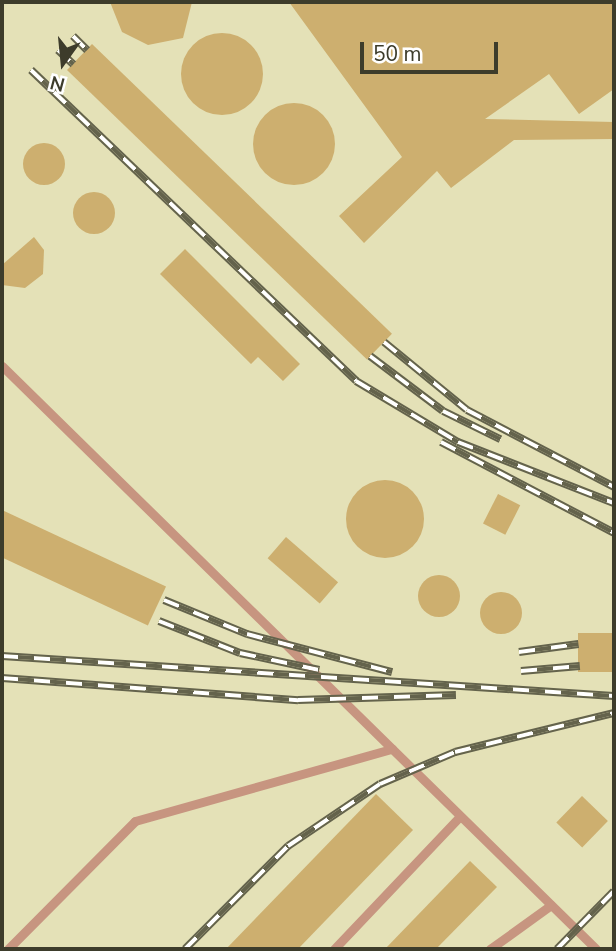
<!DOCTYPE html>
<html>
<head>
<meta charset="utf-8">
<style>
  body { margin:0 }
  #map { position:relative; width:616px; height:951px; overflow:hidden; background:#e4e1b7; font-family:"Nunito Sans",sans-serif }
  div>[style] { position:absolute }
  .building>* { inset:0; background:#cdaf6f; transform-origin:0 0 }
  .round { border-radius:50% }
  .service>* { height:9px; margin:-4.5px; padding:0 4.5px; transform-origin:4.5px; border-radius:4.5px; background:#c79580 }
  .rail>* { height:8px; margin-top:-4px; transform-origin:0; background:repeating-linear-gradient(90deg,#fff 0 16px,#64634c 0 32px); box-sizing:border-box; border-block:2px solid #64634c }
  span { translate:-50% -50%; white-space:nowrap; text-align:center; line-height:1.15; -webkit-text-stroke:5px #fff; paint-order:stroke }
  .frame { position:absolute; inset:0; border:4px solid #3d3c2b; pointer-events:none }
  .north { position:absolute; left:28px; top:28px; width:70px; height:70px; -webkit-text-stroke:5px #fff; paint-order:stroke; rotate:195deg; font-size:19px; font-weight:700; line-height:28px; text-align:center; color:#3d3c2b }
  .north::after { content:''; display:block; margin:auto; width:24px; height:32px; background:#3d3c2b; clip-path:polygon(50% 0,100% 100%,50% 72%,0 100%) }
  .scale { position:absolute; left:360px; top:42px; width:138px; height:32px; box-sizing:border-box; border:4px solid #3d3c2b; border-top:0; padding-left:9px; font-size:21px; line-height:24px; white-space:nowrap; color:#3d3c2b; -webkit-text-stroke:5px #fff; paint-order:stroke }
</style>
</head>
<body>
<div id="map">
  <div class="building">
    <i style="clip-path:polygon(110px 2px,192px 2px,183px 38px,148px 45px,122px 32px)"></i>
    <i style="clip-path:polygon(289px 2px,614px 2px,614px 89px,579px 114px,549px 74px,485px 119px,614px 122px,614px 139px,514px 140px,451px 188px,437px 171px,364px 243px,339px 216px,402px 157px)"></i>
    <i class="round" style="left:181px;top:33px;width:82px;height:82px"></i>
    <i style="left:92px;top:44px;width:417px;height:36px;rotate:44deg"></i>
    <i class="round" style="left:253px;top:103px;width:82px;height:82px"></i>
    <i class="round" style="left:23px;top:143px;width:42px;height:42px"></i>
    <i class="round" style="left:73px;top:192px;width:42px;height:42px"></i>
    <i style="clip-path:polygon(34px 237px,44px 250px,43px 274px,25px 288px,2px 285px,2px 265px)"></i>
    <i style="clip-path:polygon(185px 249px,300px 364px,283px 381px,258px 357px,251px 364px,160px 274px)"></i>
    <i class="round" style="left:346px;top:480px;width:78px;height:78px"></i>
    <i style="left:498px;top:494px;width:25px;height:33px;rotate:27deg"></i>
    <i style="left:2px;top:510px;width:181px;height:43px;rotate:25deg"></i>
    <i style="left:286px;top:537px;width:69px;height:28px;rotate:41deg"></i>
    <i class="round" style="left:418px;top:575px;width:42px;height:42px"></i>
    <i class="round" style="left:480px;top:592px;width:42px;height:42px"></i>
    <i style="left:614px;top:633px;width:39px;height:36px;rotate:90deg"></i>
    <i style="clip-path:polygon(376px 794px,413px 830px,298px 949px,226px 949px)"></i>
    <i style="left:582px;top:796px;width:36px;height:37px;rotate:44deg"></i>
    <i style="clip-path:polygon(470px 861px,497px 887px,436px 949px,385px 949px)"></i>
  </div>
  <div class="service">
    <i style="left:2px;top:366px;width:832px;rotate:44.46deg"></i>
    <i style="left:8px;top:949px;width:180px;rotate:-45.2deg"></i>
    <i style="left:135px;top:821px;width:267px;rotate:-15.7deg"></i>
    <i style="left:334px;top:949px;width:183px;rotate:-46.5deg"></i>
    <i style="left:490px;top:949px;width:75px;rotate:-35.8deg"></i>
  </div>
  <div class="rail">
    <i style="left:73px;top:36px;width:20px;rotate:45deg"></i>
    <i style="left:58px;top:50px;width:21px;rotate:43deg"></i>
    <i style="left:31px;top:70px;width:450px;rotate:43.7deg"></i>
    <i style="left:356px;top:381px;width:119px;rotate:30.9deg"></i>
    <i style="left:458px;top:442px;width:168px;rotate:21.4deg"></i>
    <i style="left:384px;top:342px;width:107px;rotate:39.3deg"></i>
    <i style="left:467px;top:410px;width:166px;rotate:27.6deg"></i>
    <i style="left:370px;top:356px;width:91px;rotate:37deg"></i>
    <i style="left:443px;top:411px;width:64px;rotate:26.2deg"></i>
    <i style="left:441px;top:442px;width:195px;rotate:27.7deg"></i>
    <i style="left:164px;top:600px;width:90px;rotate:22.3deg"></i>
    <i style="left:247px;top:634px;width:150px;rotate:14.7deg"></i>
    <i style="left:159px;top:621px;width:87px;rotate:21.6deg"></i>
    <i style="left:240px;top:653px;width:81px;rotate:12.1deg"></i>
    <i style="left:519px;top:652px;width:60px;rotate:-7.7deg"></i>
    <i style="left:2px;top:656px;width:613px;rotate:3.74deg"></i>
    <i style="left:521px;top:671px;width:59px;rotate:-4.8deg"></i>
    <i style="left:2px;top:678px;width:297px;rotate:4.3deg"></i>
    <i style="left:298px;top:700px;width:158px;rotate:-1.8deg"></i>
    <i style="left:185px;top:949px;width:146px;rotate:-45deg"></i>
    <i style="left:288px;top:846px;width:111px;rotate:-34deg"></i>
    <i style="left:380px;top:784px;width:82px;rotate:-23.1deg"></i>
    <i style="left:455px;top:752px;width:164px;rotate:-13.8deg"></i>
    <i style="left:557px;top:949px;width:81px;rotate:-45.5deg"></i>
  </div>
  <div class="frame"></div>
  <div class="north">N</div>
  <div class="scale">50 m</div>
</div>
</body>
</html>
